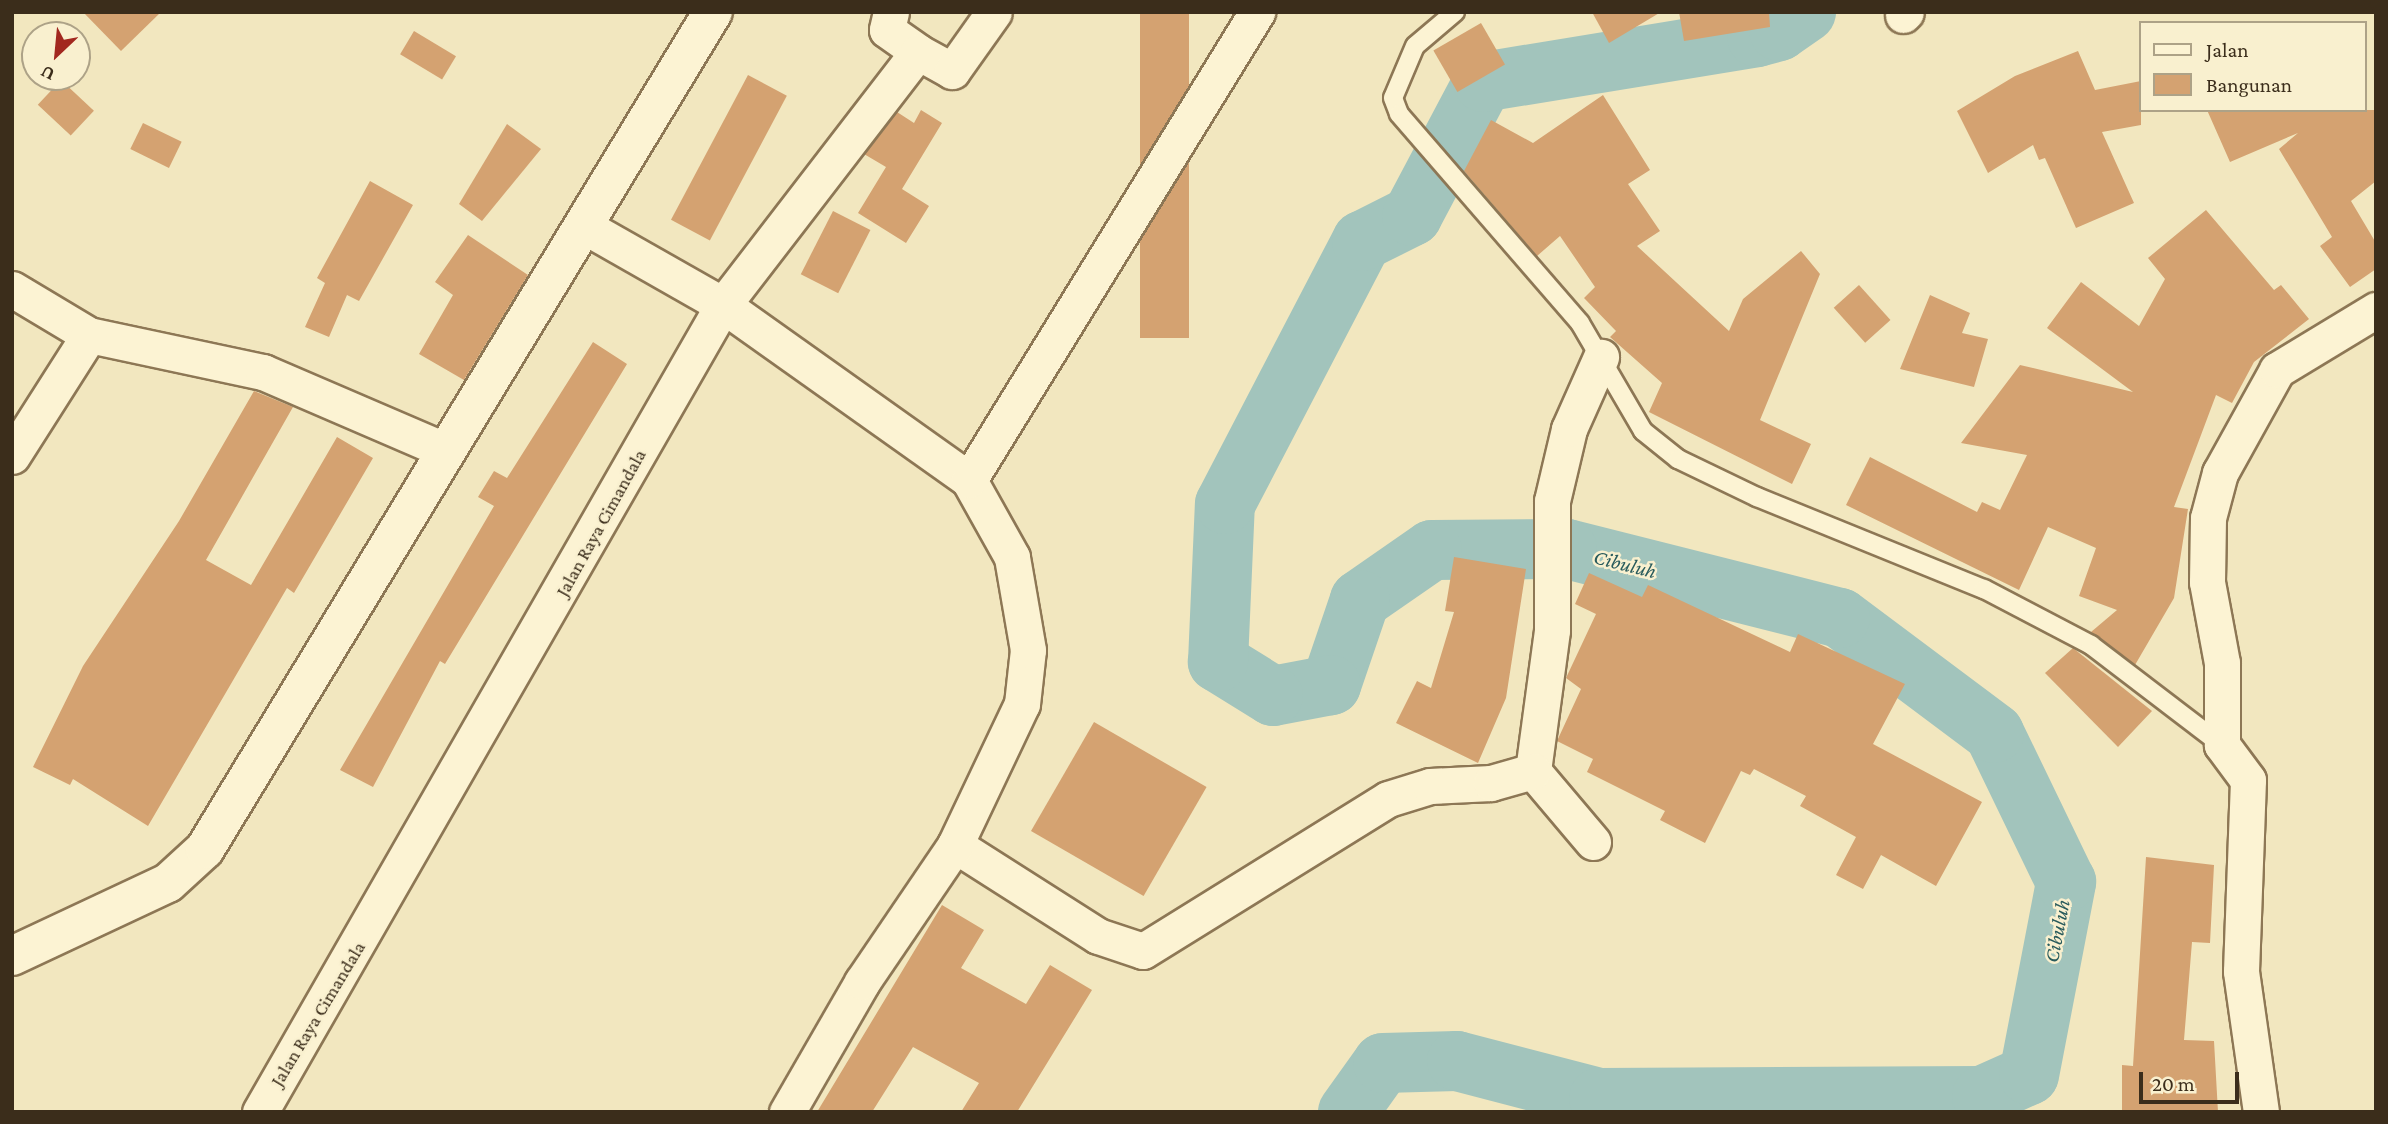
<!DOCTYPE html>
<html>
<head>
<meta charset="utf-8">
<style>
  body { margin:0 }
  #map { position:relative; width:2388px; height:1124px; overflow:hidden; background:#f2e7bf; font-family:"Crimson Pro",serif }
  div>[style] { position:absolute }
  .river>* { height:60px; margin:-30px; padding:0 30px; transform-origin:30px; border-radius:30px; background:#a2c4bc }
  .building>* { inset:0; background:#d4a271; transform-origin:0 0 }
  .roads { filter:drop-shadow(2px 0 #8d7755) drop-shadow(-2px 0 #8d7755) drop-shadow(0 2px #8d7755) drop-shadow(0 -2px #8d7755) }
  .service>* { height:18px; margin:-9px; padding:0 9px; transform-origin:9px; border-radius:9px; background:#fcf3d3 }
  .minor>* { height:35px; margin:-17.5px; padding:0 17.5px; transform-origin:17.5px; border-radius:17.5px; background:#fcf3d3 }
  .tertiary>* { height:38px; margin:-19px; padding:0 19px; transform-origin:19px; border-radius:19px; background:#fcf3d3 }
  span { translate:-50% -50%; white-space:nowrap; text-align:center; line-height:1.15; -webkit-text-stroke:5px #f9f0cf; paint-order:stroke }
  .street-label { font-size:19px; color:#3b2d1b }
  .water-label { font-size:21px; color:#295b5c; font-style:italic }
  .frame { position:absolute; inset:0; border:14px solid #3b2d1b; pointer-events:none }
  .legend { position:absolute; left:2139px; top:21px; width:228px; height:91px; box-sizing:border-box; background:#f9f0cf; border:2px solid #ada287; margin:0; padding:9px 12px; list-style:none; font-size:21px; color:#3b2d1b }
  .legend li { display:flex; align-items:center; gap:14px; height:35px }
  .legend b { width:35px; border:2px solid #ada287 }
  .north { position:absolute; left:21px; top:21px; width:70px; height:70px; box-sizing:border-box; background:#f9f0cf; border:2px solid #ada287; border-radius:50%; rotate:206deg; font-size:19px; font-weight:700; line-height:28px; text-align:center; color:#3b2d1b }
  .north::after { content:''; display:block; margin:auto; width:24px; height:32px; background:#a2281f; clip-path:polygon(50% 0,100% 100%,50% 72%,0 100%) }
  .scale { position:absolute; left:2139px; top:1072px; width:100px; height:32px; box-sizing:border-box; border:4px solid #3b2d1b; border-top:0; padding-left:9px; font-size:21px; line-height:24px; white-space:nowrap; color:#3b2d1b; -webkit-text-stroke:5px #f9f0cf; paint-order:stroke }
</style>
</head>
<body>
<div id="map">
  <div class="river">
    <i style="left:1348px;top:1112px;width:60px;rotate:-54.5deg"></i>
    <i style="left:1383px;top:1063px;width:74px;rotate:-1.5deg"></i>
    <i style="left:1457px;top:1061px;width:147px;rotate:14.6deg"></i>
    <i style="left:1599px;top:1098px;width:383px;rotate:-0.3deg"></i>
    <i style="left:1982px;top:1096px;width:51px;rotate:-24.1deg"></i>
    <i style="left:2029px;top:1075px;width:197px;rotate:-79.1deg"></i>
    <i style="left:2066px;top:882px;width:165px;rotate:-115.8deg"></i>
    <i style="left:1994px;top:733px;width:192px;rotate:-143.2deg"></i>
    <i style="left:1840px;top:618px;width:282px;rotate:-165.8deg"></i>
    <i style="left:1567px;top:549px;width:135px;rotate:179.6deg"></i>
    <i style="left:1432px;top:550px;width:88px;rotate:145.2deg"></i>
    <i style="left:1360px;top:600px;width:90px;rotate:108.8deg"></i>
    <i style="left:1331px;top:685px;width:59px;rotate:169.3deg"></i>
    <i style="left:1273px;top:696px;width:65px;rotate:-148.3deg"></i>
    <i style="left:1218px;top:662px;width:158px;rotate:-87.5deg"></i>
    <i style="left:1225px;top:504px;width:297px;rotate:-62.5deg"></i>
    <i style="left:1362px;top:241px;width:56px;rotate:-26.6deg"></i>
    <i style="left:1412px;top:216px;width:152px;rotate:-62.1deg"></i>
    <i style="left:1483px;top:82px;width:278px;rotate:-9.3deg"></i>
    <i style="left:1757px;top:37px;width:23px;rotate:-15deg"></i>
    <i style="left:1779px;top:31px;width:33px;rotate:-35deg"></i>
  </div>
  <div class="building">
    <i style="clip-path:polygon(83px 12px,161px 12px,121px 51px)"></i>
    <i style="left:1140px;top:12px;width:49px;height:326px"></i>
    <i style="clip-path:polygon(1592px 12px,1661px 12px,1609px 43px)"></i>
    <i style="clip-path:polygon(1679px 12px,1769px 12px,1770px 27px,1684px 41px)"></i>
    <i style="left:1481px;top:23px;width:48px;height:55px;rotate:60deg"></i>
    <i style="left:414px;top:31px;width:49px;height:27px;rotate:31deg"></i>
    <i style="clip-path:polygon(2078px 51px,2095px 90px,2141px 81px,2141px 125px,2102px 132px,2134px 203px,2076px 228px,2045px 158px,2039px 160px,2033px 145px,1988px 173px,1957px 111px,2015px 76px)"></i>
    <i style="left:748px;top:75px;width:44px;height:164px;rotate:28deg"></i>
    <i style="left:61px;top:80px;width:45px;height:34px;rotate:43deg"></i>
    <i style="clip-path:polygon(1603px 95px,1650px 170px,1628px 184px,1660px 231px,1637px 246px,1729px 331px,1743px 299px,1801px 251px,1820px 274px,1760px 420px,1811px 444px,1792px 484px,1649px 412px,1662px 383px,1610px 337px,1616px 331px,1584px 298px,1595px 287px,1560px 236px,1537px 256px,1464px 171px,1491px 120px,1533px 143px)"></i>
    <i style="clip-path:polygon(921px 110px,942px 123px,902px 189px,929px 206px,906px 243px,858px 213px,886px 167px,864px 154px,897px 112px,914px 123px)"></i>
    <i style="clip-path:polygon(2207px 110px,2376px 110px,2376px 181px,2351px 201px,2376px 243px,2376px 269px,2350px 287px,2320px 246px,2332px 237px,2279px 149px,2298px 133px,2230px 162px)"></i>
    <i style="left:143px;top:123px;width:43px;height:29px;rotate:26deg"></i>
    <i style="clip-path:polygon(507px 124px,541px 149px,482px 221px,459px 204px)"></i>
    <i style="clip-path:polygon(370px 181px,413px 205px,359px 301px,347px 295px,329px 337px,305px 327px,325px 283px,317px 278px)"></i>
    <i style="clip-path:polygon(2206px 210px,2274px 290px,2281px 285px,2309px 319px,2254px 362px,2232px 403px,2216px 395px,2174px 507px,2188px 509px,2174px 598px,2135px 665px,2091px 632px,2117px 610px,2079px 596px,2096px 548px,2048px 527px,2019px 590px,1846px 505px,1870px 457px,1977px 512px,1982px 502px,2000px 510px,2027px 455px,1961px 443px,2020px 365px,2133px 392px,2047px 328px,2081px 282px,2139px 326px,2165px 279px,2148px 258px)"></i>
    <i style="left:833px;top:211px;width:42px;height:71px;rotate:27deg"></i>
    <i style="clip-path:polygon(468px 235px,528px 275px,464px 380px,419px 354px,453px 295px,435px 282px)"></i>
    <i style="left:1859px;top:285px;width:47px;height:34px;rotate:48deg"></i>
    <i style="clip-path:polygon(1930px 295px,1970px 313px,1962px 333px,1988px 339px,1974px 387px,1900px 369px)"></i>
    <i style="clip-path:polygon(593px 342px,627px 364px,445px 664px,440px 661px,373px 787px,340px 770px,494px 506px,478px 497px,494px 471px,507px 478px)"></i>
    <i style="clip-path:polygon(254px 391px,293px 407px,206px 560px,251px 585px,337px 437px,373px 458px,294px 593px,287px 588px,148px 826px,73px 779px,70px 785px,33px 767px,83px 666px,179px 521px)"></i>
    <i style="clip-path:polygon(1454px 557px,1526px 569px,1506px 698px,1478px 763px,1396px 723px,1417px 681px,1431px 688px,1454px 612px,1445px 611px)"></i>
    <i style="clip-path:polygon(1589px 573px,1642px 597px,1648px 585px,1790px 652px,1798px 634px,1905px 684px,1873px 744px,1982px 802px,1936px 886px,1881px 855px,1863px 889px,1836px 875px,1856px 837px,1800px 806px,1806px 796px,1754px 769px,1750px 775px,1741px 771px,1705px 843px,1660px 820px,1665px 811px,1587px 772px,1593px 759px,1557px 741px,1581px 689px,1566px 678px,1596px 614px,1575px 604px)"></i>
    <i style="clip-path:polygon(2073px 648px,2152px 711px,2118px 747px,2045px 673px)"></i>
    <i style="left:1094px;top:722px;width:130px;height:126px;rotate:30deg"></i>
    <i style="clip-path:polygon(2146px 857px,2214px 865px,2210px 943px,2192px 942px,2184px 1040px,2214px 1041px,2218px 1112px,2122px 1112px,2122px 1065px,2133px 1066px)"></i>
    <i style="clip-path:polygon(942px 905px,984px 930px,961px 968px,1026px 1004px,1050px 965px,1092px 990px,1017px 1112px,961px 1112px,979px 1083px,913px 1047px,872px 1112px,817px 1112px)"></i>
  </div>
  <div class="roads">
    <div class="service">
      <i style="left:1455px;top:12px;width:52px;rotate:139.6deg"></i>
      <i style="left:1415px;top:46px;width:56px;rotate:112.9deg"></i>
      <i style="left:1393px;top:98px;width:17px;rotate:69deg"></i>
      <i style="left:1399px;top:114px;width:276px;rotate:49.1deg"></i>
      <i style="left:1580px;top:323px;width:125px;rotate:59.7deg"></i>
      <i style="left:1643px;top:431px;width:45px;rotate:38.7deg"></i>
      <i style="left:1678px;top:459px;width:88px;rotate:25.7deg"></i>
      <i style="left:1757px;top:497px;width:245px;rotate:22.1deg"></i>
      <i style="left:1984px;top:589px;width:121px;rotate:27.6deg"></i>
      <i style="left:2091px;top:645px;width:165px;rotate:37.4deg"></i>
    </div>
    <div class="minor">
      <i style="left:891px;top:12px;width:18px;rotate:103deg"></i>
      <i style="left:887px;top:30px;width:38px;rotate:35deg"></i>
      <i style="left:1903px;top:15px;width:4px;rotate:-45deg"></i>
      <i style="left:584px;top:226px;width:160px;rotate:29.6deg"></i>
      <i style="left:723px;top:305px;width:302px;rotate:35.4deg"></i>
      <i style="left:12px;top:289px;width:90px;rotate:30.9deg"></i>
      <i style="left:89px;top:335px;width:178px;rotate:12deg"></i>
      <i style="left:263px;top:372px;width:197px;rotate:23.3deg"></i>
      <i style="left:12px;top:456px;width:143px;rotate:-57.5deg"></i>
      <i style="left:1593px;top:842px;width:93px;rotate:-130.2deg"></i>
      <i style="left:1533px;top:771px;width:142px;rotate:-82.3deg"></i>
      <i style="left:1552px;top:630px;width:129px;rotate:-90deg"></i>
      <i style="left:1552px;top:501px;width:74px;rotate:-76.7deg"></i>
      <i style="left:1569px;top:429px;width:79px;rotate:-66deg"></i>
      <i style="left:955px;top:845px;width:169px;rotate:32.5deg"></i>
      <i style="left:1098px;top:936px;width:47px;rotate:18.4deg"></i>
      <i style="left:1143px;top:951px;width:288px;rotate:-31.8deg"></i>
      <i style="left:1388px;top:799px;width:44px;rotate:-17.2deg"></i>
      <i style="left:1430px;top:786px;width:61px;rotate:-2.8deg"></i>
      <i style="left:1491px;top:783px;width:44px;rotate:-15.9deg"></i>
      <i style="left:260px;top:1112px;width:930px;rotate:-60.16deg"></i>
      <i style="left:723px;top:305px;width:319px;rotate:-52.4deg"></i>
      <i style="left:918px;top:52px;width:39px;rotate:29deg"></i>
      <i style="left:952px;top:71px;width:72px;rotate:-54.6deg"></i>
      <i style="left:787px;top:1112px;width:150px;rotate:-60deg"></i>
      <i style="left:862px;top:982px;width:166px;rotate:-55.8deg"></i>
      <i style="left:955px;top:845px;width:156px;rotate:-64.6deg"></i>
      <i style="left:1022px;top:704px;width:54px;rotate:-83.7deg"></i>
      <i style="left:1028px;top:650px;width:94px;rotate:-99.8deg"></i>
      <i style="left:1012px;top:557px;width:88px;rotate:-119.2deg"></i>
      <i style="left:969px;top:480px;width:550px;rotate:-58.39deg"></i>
      <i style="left:2261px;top:1112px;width:142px;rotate:-98.1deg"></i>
      <i style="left:2241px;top:971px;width:191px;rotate:-87.9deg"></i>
      <i style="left:2248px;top:780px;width:44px;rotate:-126.6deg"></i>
      <i style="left:2222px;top:745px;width:82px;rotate:-90deg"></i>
      <i style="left:2222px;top:663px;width:82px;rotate:-100.5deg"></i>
      <i style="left:2207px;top:582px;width:64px;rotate:-89.1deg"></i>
      <i style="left:2208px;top:518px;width:47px;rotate:-75.1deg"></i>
      <i style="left:2220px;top:473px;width:118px;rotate:-61deg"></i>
      <i style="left:2277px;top:370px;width:116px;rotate:-31.2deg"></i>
    </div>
    <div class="tertiary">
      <i style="left:12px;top:956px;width:172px;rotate:-25.1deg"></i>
      <i style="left:168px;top:883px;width:50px;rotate:-42.6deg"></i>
      <i style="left:205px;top:849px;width:979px;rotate:-58.75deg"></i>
    </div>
  </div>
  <div class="street-label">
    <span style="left:601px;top:523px;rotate:-61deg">Jalan Raya Cimandala</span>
    <span style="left:318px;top:1014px;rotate:-59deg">Jalan Raya Cimandala</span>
  </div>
  <div class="water-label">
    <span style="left:1625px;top:564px;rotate:14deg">Cibuluh</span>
    <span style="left:2057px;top:931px;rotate:-79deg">Cibuluh</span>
  </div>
  <div class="frame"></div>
  <ul class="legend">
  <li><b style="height:9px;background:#fcf3d3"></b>Jalan</li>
  <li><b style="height:19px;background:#d4a271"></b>Bangunan</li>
  </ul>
  <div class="north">U</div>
  <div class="scale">20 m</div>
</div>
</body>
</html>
